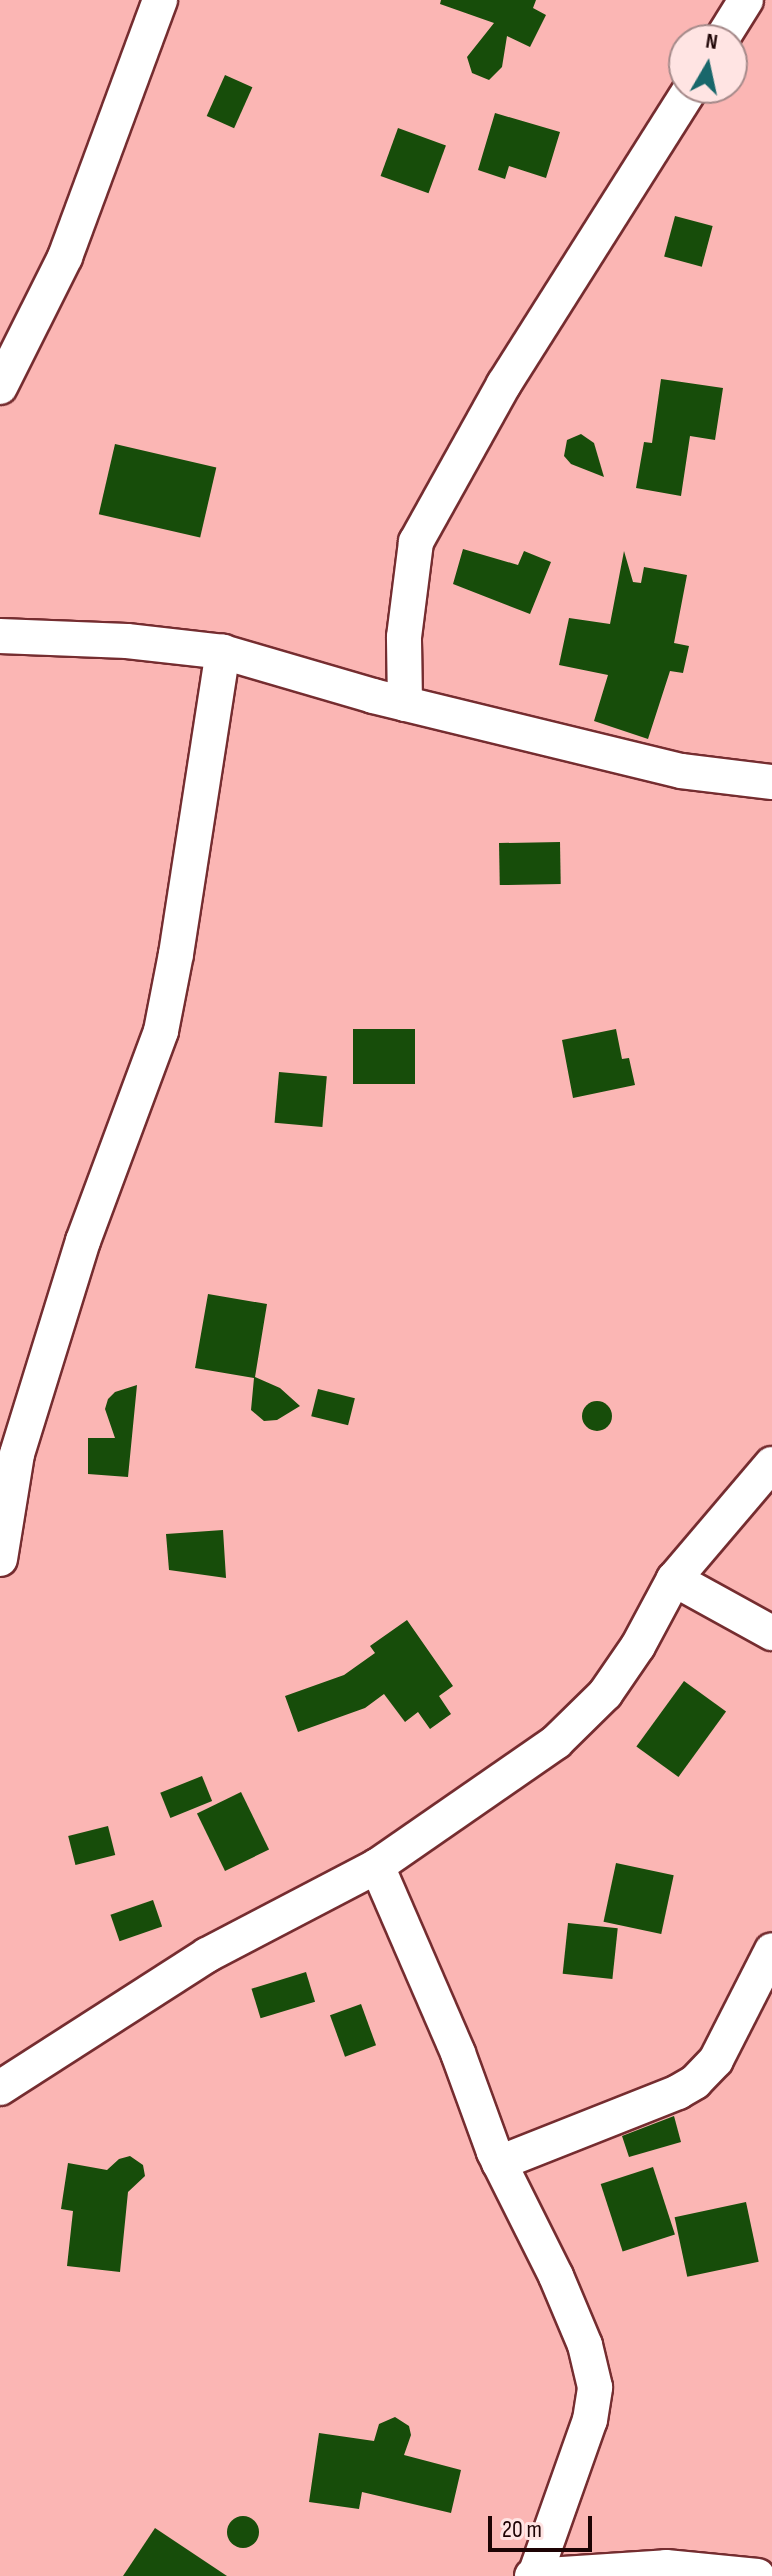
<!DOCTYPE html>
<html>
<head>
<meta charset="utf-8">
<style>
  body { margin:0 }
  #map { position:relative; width:772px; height:2576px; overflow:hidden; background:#fbb6b4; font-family:"Sofia Sans Condensed",sans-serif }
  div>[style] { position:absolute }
  .building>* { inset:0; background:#174d0a; transform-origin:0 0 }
  .round { border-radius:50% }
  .roads { filter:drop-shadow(2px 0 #752d30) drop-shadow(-2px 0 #752d30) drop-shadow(0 2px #752d30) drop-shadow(0 -2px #752d30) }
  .street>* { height:34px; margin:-17px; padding:0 17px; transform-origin:17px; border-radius:17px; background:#fff }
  span { translate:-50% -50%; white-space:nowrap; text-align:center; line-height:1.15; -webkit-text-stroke:8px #ffe4e3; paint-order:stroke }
  .north { position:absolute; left:668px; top:24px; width:80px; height:80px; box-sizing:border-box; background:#ffe4e3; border:2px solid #a58a8a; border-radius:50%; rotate:9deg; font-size:22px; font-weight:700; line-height:32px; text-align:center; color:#1d0304 }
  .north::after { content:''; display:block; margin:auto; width:28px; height:36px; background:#19676b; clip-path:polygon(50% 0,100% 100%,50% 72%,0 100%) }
  .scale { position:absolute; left:488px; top:2516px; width:104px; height:36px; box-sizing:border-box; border:4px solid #1d0304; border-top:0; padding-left:10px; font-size:24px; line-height:28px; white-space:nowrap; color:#1d0304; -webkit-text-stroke:6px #ffe4e3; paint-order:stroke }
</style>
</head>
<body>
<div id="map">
  <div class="building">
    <i style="clip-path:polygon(441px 0,536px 0,533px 8px,546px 15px,530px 47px,507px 36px,502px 67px,489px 80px,472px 73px,467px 57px,494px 23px,440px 4px)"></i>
    <i style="left:225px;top:75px;width:30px;height:45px;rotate:24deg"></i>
    <i style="clip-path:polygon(495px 113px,560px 132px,546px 178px,509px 166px,505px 179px,478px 170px)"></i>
    <i style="left:398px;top:128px;width:51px;height:51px;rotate:20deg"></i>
    <i style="left:675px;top:216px;width:39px;height:42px;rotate:15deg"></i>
    <i style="clip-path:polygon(661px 379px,723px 388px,715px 440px,690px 436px,681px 496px,636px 488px,644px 442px,652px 443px)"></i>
    <i style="clip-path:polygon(581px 434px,594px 443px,604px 477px,571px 464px,564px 456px,567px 440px)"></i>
    <i style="left:115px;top:444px;width:104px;height:72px;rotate:13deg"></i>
    <i style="clip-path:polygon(463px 549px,518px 565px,524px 551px,551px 562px,530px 614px,453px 584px)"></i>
    <i style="clip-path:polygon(624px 551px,633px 582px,641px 583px,644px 567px,687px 575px,674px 643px,689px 646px,683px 673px,670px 671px,648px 739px,594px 721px,608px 675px,559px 665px,569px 618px,610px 624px)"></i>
    <i style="left:560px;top:842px;width:42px;height:61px;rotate:89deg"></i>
    <i style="left:353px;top:1029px;width:62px;height:55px"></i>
    <i style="clip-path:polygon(616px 1029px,622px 1059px,629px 1058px,635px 1085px,573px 1098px,562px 1040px)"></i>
    <i style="left:279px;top:1072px;width:48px;height:51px;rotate:5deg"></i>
    <i style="clip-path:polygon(208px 1294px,267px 1304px,255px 1377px,280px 1388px,300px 1406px,277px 1420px,264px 1421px,251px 1410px,254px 1378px,195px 1368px)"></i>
    <i style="clip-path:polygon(137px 1385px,128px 1477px,88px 1474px,88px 1438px,115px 1438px,105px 1409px,108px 1399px,115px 1392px)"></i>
    <i style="left:318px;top:1389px;width:38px;height:28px;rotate:14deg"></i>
    <i class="round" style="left:582px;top:1401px;width:30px;height:30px"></i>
    <i style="clip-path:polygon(223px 1530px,226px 1578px,169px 1570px,166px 1534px)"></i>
    <i style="clip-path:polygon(407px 1620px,453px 1686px,439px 1696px,451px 1714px,430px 1729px,418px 1712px,405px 1722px,384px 1694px,365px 1708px,298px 1732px,285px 1696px,344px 1675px,375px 1653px,370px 1646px)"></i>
    <i style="left:684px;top:1681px;width:52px;height:81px;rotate:36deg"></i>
    <i style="left:202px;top:1776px;width:27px;height:45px;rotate:68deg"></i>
    <i style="left:241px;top:1792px;width:64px;height:49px;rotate:64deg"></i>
    <i style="left:108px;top:1826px;width:30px;height:41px;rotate:76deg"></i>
    <i style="left:616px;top:1863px;width:59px;height:60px;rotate:12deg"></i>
    <i style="left:153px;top:1900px;width:28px;height:45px;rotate:71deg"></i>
    <i style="left:568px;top:1923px;width:50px;height:51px;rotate:6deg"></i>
    <i style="left:306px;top:1972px;width:31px;height:57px;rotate:73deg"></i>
    <i style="left:361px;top:2004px;width:44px;height:33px;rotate:70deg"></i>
    <i style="clip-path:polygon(674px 2116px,681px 2142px,629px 2157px,622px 2136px)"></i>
    <i style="clip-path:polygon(130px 2156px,143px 2165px,145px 2176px,128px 2192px,120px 2272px,67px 2266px,73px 2211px,61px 2209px,68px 2163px,107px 2170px,119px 2159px)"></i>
    <i style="left:653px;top:2167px;width:71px;height:55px;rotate:72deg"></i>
    <i style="left:746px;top:2202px;width:61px;height:73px;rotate:78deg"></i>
    <i style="clip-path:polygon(395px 2417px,409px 2426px,411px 2435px,404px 2455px,461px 2470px,451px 2513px,362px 2492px,359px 2509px,309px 2502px,319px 2433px,374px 2441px,379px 2424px)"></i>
    <i class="round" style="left:227px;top:2516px;width:32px;height:32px"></i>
    <i style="clip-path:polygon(155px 2528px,227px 2576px,123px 2576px)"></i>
  </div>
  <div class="roads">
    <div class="street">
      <i style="left:721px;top:40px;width:47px;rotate:-58deg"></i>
      <i style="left:0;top:387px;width:145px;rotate:-63.4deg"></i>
      <i style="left:65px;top:257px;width:274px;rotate:-69.7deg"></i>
      <i style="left:0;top:636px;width:127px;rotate:2.3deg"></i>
      <i style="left:127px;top:641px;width:97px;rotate:6.5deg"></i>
      <i style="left:223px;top:652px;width:156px;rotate:16.3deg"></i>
      <i style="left:373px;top:696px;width:317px;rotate:13.7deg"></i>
      <i style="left:681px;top:771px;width:92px;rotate:6.9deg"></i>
      <i style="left:405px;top:704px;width:67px;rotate:-90.9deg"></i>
      <i style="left:404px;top:637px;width:96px;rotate:-82.8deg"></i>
      <i style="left:416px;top:542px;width:181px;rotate:-60.9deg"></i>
      <i style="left:504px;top:384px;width:350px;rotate:-57.7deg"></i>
      <i style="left:0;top:1559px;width:106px;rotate:-80.8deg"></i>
      <i style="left:17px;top:1454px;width:223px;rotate:-72.8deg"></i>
      <i style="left:83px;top:1241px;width:224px;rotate:-69.6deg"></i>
      <i style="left:161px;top:1031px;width:78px;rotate:-79deg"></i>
      <i style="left:176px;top:954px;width:306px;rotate:-81.2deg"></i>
      <i style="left:674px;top:1579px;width:112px;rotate:28.9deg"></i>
      <i style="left:0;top:2088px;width:246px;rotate:-32.7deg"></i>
      <i style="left:207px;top:1955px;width:192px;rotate:-27.6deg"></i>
      <i style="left:499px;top:2163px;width:193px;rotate:-21.6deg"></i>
      <i style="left:678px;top:2092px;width:20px;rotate:-30deg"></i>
      <i style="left:695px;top:2082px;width:30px;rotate:-46deg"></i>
      <i style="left:716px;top:2060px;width:123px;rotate:-63deg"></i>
      <i style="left:535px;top:2575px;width:164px;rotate:-70.5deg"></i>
      <i style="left:590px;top:2420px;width:33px;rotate:-81deg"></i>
      <i style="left:595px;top:2387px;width:43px;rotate:-103.4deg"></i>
      <i style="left:585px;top:2345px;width:75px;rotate:-112.8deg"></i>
      <i style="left:556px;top:2276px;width:139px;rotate:-116.6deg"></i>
      <i style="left:494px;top:2152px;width:105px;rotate:-110deg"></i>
      <i style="left:458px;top:2053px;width:204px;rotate:-113.4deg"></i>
      <i style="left:377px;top:1866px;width:218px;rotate:-34.7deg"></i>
      <i style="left:556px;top:1742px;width:69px;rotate:-44.4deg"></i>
      <i style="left:605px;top:1694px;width:58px;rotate:-55.5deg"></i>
      <i style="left:638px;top:1646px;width:76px;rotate:-61.8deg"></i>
      <i style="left:674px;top:1579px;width:151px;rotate:-49.6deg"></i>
      <i style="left:532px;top:2576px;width:134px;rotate:-3.8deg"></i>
      <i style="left:666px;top:2567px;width:92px;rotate:5.6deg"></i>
    </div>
  </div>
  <div class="north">N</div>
  <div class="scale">20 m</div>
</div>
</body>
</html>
